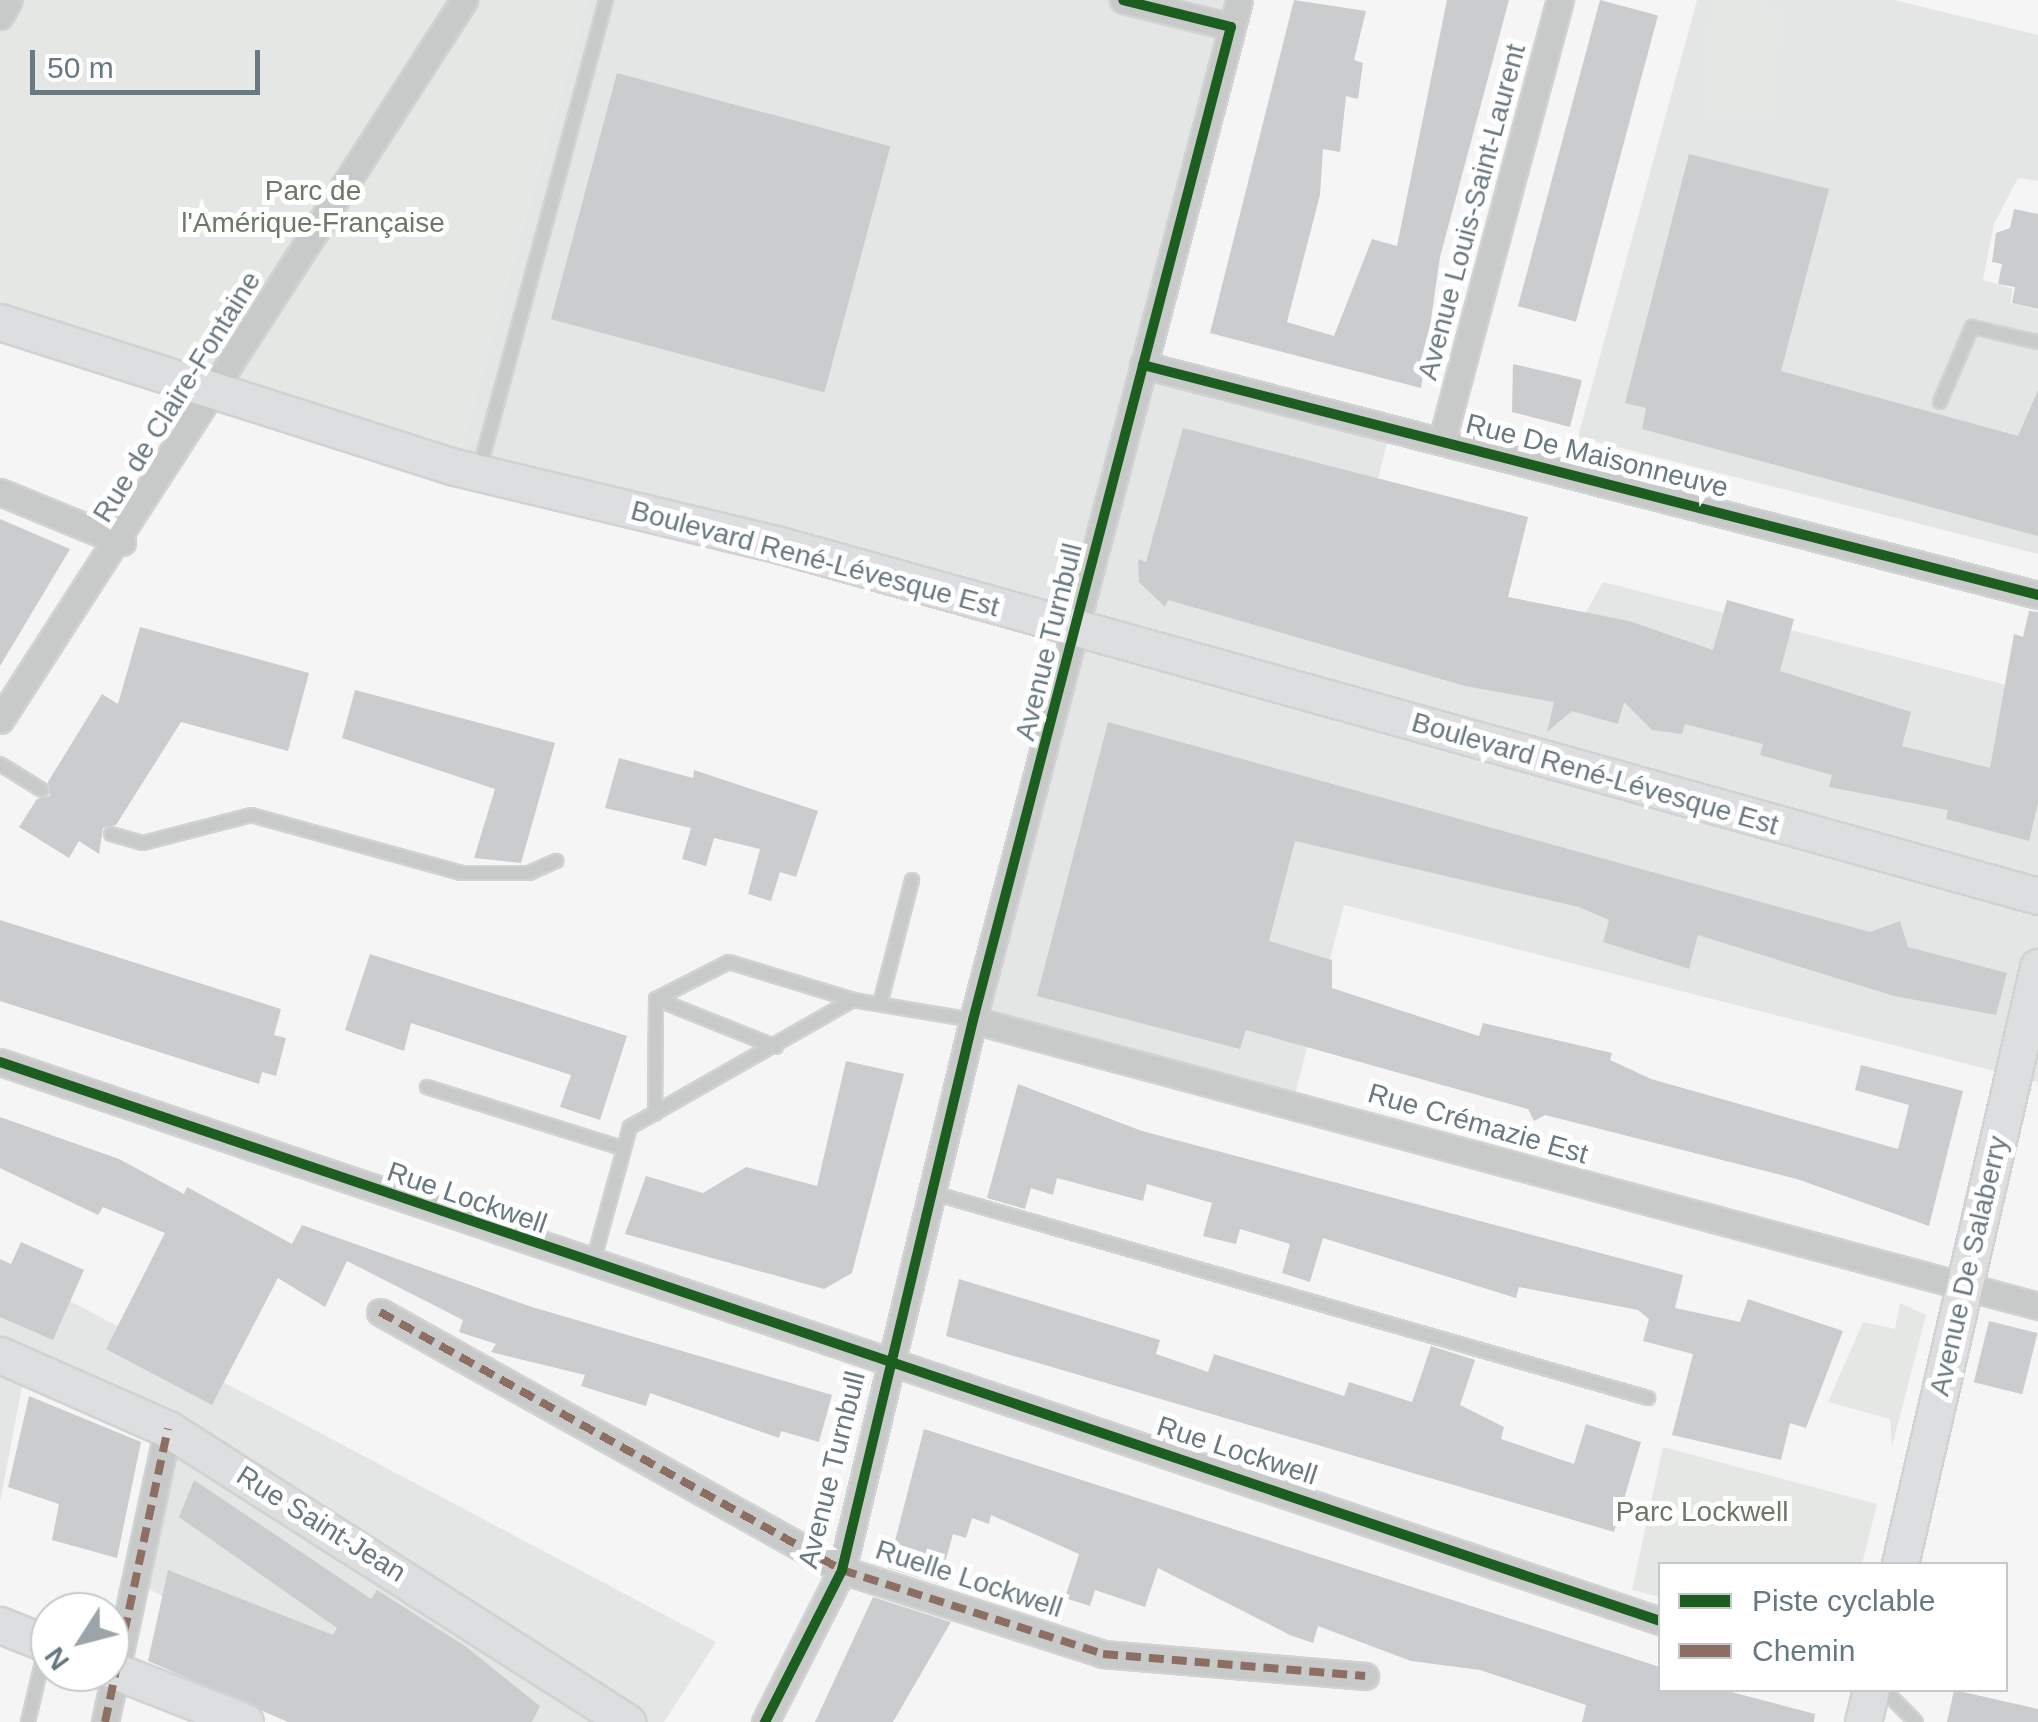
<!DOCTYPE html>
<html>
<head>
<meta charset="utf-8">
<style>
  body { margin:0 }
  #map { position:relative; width:2038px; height:1722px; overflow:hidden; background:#f5f5f5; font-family:Arial,sans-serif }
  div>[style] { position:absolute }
  .built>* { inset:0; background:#e4e6e6 }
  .green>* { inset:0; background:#e4e7e3; transform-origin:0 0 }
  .building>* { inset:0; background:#cbcccd; transform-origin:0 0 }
  .roads { filter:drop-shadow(2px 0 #d1d2d2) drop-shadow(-2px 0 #d1d2d2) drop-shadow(0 2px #d1d2d2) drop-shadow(0 -2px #d1d2d2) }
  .lane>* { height:12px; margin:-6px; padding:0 6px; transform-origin:6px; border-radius:6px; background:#c8caca }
  .street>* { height:25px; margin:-12.5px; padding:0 12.5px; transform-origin:12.5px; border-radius:12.5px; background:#c8caca }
  .secondary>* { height:35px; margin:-17.5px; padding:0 17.5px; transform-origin:17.5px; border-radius:17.5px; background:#dddedf }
  .quiet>* { height:8px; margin-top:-4px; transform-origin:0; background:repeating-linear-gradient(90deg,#8d6e63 0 15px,transparent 0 23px) }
  .cycleway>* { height:10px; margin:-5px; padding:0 5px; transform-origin:5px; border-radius:5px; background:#1b5e20 }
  span { translate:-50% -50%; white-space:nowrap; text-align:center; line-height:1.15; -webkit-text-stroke:10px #fff; paint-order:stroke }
  .park-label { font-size:28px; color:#6d7967 }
  .street-label { font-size:28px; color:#697981 }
  .legend { position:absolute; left:1658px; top:1562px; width:350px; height:130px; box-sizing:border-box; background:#fff; border:2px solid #c3c9cd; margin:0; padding:12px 18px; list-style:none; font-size:30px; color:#697981 }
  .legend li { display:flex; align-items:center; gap:20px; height:50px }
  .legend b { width:50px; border:2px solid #c3c9cd }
  .north { position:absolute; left:30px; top:1592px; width:100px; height:100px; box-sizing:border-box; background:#fff; border:2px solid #c3c9cd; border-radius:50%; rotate:234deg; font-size:28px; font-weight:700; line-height:40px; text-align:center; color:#697981 }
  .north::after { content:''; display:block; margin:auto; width:35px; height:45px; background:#9aa4aa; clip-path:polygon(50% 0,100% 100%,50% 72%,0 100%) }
  .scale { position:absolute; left:30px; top:50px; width:230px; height:45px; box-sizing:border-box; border:5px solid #697981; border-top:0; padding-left:12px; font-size:30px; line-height:35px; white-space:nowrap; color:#697981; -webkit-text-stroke:8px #fff; paint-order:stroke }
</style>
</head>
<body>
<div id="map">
  <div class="built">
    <i style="clip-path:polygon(587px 0,1239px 0,1143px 365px,1391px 427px,1356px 567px,1583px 617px,1603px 582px,2038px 693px,2038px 1082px,1344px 905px,1293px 1102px,973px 1020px,1072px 630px,455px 467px)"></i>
    <i style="clip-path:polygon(1697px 0,1894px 0,2038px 35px,2038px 181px,2018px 178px,1994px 224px,1983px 280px,2013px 289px,2010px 303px,2038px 310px,2038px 554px,1578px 437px)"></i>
    <i style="clip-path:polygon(0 1264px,716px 1642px,664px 1722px,397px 1722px,134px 1581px,168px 1429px,26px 1366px,0 1502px)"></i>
  </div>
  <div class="green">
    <i style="clip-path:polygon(9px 0,587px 0,455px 467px,0 322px,0 16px)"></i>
    <i style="left:1711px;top:0;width:72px;height:115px;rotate:5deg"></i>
    <i style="clip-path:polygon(1900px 1303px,1926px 1315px,1892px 1447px,1890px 1419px,1828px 1402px,1863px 1322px,1895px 1329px)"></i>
    <i style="clip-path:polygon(1663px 1447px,1877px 1504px,1862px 1564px,1660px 1564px,1660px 1597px,1632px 1590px)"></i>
  </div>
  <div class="building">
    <i style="clip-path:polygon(1294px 0,1366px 11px,1354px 60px,1363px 63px,1358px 99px,1346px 96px,1340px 152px,1323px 149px,1320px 195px,1287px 322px,1334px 336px,1372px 239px,1397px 246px,1447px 0,1509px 0,1440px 257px,1421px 388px,1210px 333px)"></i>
    <i style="left:1600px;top:0;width:60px;height:317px;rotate:15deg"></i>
    <i style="left:617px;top:73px;width:283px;height:255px;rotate:15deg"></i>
    <i style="clip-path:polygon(1689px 154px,1829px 189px,1781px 371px,2018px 436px,2038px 390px,2038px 536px,1642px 429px,1646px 408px,1625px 403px)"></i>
    <i style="clip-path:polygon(2014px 209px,2038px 214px,2038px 309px,2012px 303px,2015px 287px,1998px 284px,2002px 264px,1992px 262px,1996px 233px,2010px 228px)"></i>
    <i style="clip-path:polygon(1513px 364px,1582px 380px,1570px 427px,1512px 412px)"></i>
    <i style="clip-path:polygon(1183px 428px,1528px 517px,1508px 597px,1629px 621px,1713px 650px,1727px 600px,1794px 619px,1780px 671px,1911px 712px,1902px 746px,1990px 768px,2014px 634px,2023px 637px,2029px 611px,2038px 612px,2038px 803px,2029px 841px,1946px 819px,1948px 810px,1829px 787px,1832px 775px,1760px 755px,1763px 744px,1685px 724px,1682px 734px,1652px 730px,1624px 702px,1618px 724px,1572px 711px,1547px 732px,1554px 702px,1465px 686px,1168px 600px,1165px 607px,1139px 582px,1138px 559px,1146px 562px)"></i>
    <i style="clip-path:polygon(0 519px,70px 549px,0 666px)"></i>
    <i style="clip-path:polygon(140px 627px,309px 673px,288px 751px,181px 722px,116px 825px,103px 828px,99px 854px,79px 841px,69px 858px,19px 827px,37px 799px,50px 796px,48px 782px,102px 694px,118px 704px)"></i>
    <i style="clip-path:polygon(355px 690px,555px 743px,521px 863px,474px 858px,495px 789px,342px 738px)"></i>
    <i style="clip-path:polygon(1108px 722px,1870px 932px,1900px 921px,1908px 947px,2007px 973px,1996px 1015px,1894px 996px,1698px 935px,1689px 969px,1603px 942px,1609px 920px,1579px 907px,1295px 841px,1269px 941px,1332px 960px,1332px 988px,1479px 1036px,1483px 1023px,1612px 1053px,1610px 1060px,1651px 1079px,1898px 1149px,1909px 1105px,1855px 1090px,1861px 1065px,1963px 1091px,1929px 1226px,1797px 1179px,1545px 1115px,1534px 1121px,1528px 1109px,1246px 1030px,1240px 1049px,1037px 996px)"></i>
    <i style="clip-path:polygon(619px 758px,693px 778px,694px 770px,818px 811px,796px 877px,780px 872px,771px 901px,748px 894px,760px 849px,714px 838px,706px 866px,682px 859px,691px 828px,605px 808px)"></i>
    <i style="clip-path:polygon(0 920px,281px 1009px,274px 1035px,286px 1038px,276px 1076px,262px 1072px,259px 1084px,0 1001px)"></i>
    <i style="clip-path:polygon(370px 954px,627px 1036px,600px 1120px,560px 1107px,571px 1075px,411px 1023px,404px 1051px,345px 1030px)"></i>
    <i style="clip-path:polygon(846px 1061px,904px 1074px,852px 1273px,824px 1289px,625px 1234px,646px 1176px,703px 1193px,746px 1167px,817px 1186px)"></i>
    <i style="clip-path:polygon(1018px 1084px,1142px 1131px,1683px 1275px,1675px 1308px,1740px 1322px,1748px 1299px,1843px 1331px,1806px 1428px,1790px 1423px,1781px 1460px,1672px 1435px,1693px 1354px,1643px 1341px,1649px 1319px,1638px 1310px,1519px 1287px,1516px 1298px,1323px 1238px,1310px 1282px,1282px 1273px,1290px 1244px,1240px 1229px,1236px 1244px,1203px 1236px,1212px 1203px,1147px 1184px,1143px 1201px,1057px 1178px,1053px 1195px,1031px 1188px,1025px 1209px,987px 1198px)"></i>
    <i style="clip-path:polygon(0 1117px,119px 1159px,184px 1194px,187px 1187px,292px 1244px,302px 1225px,532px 1307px,832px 1395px,819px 1442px,781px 1431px,779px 1438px,650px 1393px,646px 1406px,581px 1386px,585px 1375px,491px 1352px,496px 1344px,459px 1332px,463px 1320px,347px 1261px,325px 1307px,278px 1278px,212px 1405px,106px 1349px,165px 1233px,103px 1207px,98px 1215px,0 1168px)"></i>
    <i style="clip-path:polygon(21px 1242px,84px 1270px,53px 1340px,0 1317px,0 1259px,11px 1264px)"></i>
    <i style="clip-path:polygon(959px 1279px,1160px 1340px,1156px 1354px,1208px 1372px,1214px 1354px,1344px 1396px,1349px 1382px,1412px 1402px,1431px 1346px,1475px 1360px,1460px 1405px,1504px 1427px,1501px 1439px,1574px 1464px,1586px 1424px,1641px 1442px,1614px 1532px,946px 1336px)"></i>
    <i style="left:1989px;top:1321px;width:50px;height:63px;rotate:14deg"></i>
    <i style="clip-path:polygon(29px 1396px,141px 1442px,117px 1558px,52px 1540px,59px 1504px,8px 1487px)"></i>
    <i style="clip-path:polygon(924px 1429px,1660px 1667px,1660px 1690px,1724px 1690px,1815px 1714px,1814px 1722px,1582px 1722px,1586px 1705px,1480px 1670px,1411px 1661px,1318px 1626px,1313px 1643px,1290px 1635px,1158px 1568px,1145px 1607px,1095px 1590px,1090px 1606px,1065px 1598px,1079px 1554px,991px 1515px,989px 1524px,972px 1518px,966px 1538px,953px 1534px,939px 1584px,888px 1568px)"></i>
    <i style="clip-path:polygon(194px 1480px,371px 1599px,377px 1590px,465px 1646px,540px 1706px,532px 1722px,288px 1722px,148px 1661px,168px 1570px,333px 1635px,337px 1628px,179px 1517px)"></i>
    <i style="clip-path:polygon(873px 1597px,951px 1622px,893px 1722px,815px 1722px)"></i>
    <i style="clip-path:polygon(1954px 1690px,2038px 1709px,2038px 1722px,1947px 1722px)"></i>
  </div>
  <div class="roads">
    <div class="lane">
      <i style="left:1940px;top:402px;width:82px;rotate:-66.9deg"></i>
      <i style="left:1972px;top:327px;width:68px;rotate:12.8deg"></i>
      <i style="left:479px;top:471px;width:488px;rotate:-74.9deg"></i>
      <i style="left:0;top:764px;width:49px;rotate:31.8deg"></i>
      <i style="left:111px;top:834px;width:33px;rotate:16deg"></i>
      <i style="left:143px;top:843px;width:112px;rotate:-14.5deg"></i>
      <i style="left:251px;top:815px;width:218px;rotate:15.4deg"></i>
      <i style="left:461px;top:873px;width:68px"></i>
      <i style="left:529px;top:873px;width:30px;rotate:-24deg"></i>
      <i style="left:656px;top:999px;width:129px;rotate:21.8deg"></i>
      <i style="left:880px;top:1004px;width:128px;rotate:-75.5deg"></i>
      <i style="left:427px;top:1087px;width:204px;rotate:17.4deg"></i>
      <i style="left:655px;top:1114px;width:115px;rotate:-89.5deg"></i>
      <i style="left:656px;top:999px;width:82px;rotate:-26.9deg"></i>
      <i style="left:729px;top:962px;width:130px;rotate:17deg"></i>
      <i style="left:933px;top:1193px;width:744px;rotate:16deg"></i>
      <i style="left:593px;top:1262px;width:140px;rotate:-74.7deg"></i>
      <i style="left:630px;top:1127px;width:257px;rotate:-29.7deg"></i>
      <i style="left:853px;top:1000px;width:122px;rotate:9.5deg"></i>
      <i style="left:1884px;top:1690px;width:45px;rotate:45deg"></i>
      <i style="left:28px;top:1722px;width:78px;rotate:-76.7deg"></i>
    </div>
    <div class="street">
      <i style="left:1123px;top:0;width:111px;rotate:14deg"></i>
      <i style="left:0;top:16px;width:18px;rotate:-61deg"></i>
      <i style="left:1143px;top:365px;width:924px;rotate:14.41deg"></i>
      <i style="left:1442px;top:440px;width:456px;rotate:-75deg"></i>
      <i style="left:0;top:492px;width:132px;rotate:22.3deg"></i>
      <i style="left:0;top:720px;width:857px;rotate:-57.2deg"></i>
      <i style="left:973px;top:1020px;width:1103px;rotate:15.03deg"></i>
      <i style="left:0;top:1062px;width:1752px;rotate:18.61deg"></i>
      <i style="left:380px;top:1312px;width:529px;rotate:29.18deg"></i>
      <i style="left:842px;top:1570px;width:274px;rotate:17.8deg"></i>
      <i style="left:1103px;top:1654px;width:263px;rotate:4.8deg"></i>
      <i style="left:105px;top:1722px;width:300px;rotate:-77.9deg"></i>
      <i style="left:765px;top:1722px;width:170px;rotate:-63.1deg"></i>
      <i style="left:842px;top:1570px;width:565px;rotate:-76.6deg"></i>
      <i style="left:973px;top:1020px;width:1054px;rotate:-75.38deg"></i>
    </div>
    <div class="secondary">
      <i style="left:0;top:322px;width:478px;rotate:17.7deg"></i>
      <i style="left:455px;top:467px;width:334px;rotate:13.5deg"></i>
      <i style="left:780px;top:545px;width:1306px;rotate:15.59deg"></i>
      <i style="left:0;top:1355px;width:184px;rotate:23.8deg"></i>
      <i style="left:168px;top:1429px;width:545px;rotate:32.55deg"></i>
      <i style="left:1900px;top:1564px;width:613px;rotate:-76.98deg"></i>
      <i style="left:0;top:1625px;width:54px;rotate:21.8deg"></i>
      <i style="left:110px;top:1669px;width:145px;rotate:21.4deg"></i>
      <i style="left:1863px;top:1722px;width:33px;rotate:-76deg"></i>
    </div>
  </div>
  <div class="quiet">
    <i style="left:380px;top:1312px;width:529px;rotate:29.18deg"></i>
    <i style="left:842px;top:1570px;width:274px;rotate:17.8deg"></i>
    <i style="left:1103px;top:1654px;width:263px;rotate:4.8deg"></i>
    <i style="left:105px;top:1722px;width:300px;rotate:-77.9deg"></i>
  </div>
  <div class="cycleway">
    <i style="left:1143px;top:365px;width:924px;rotate:14.41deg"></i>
    <i style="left:0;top:1062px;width:1752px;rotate:18.61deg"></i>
    <i style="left:765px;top:1722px;width:170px;rotate:-63.1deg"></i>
    <i style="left:842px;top:1570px;width:565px;rotate:-76.6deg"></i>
    <i style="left:973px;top:1020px;width:1026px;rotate:-75.44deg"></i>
    <i style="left:1231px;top:27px;width:111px;rotate:-166deg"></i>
  </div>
  <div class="park-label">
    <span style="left:313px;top:207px">Parc de<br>l'Amérique-Française</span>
    <span style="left:1702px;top:1512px">Parc Lockwell</span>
  </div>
  <div class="street-label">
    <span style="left:1472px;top:212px;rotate:-75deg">Avenue Louis-Saint-Laurent</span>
    <span style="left:177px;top:397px;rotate:-58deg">Rue de Claire-Fontaine</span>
    <span style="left:1597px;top:456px;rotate:14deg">Rue De Maisonneuve</span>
    <span style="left:815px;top:559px;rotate:15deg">Boulevard René-Lévesque Est</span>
    <span style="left:1049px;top:642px;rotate:-76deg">Avenue Turnbull</span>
    <span style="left:1595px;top:774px;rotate:16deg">Boulevard René-Lévesque Est</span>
    <span style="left:1478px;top:1124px;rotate:16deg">Rue Crémazie Est</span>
    <span style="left:467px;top:1198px;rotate:19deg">Rue Lockwell</span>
    <span style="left:1969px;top:1266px;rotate:-77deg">Avenue De Salaberry</span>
    <span style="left:1237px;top:1451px;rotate:18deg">Rue Lockwell</span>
    <span style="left:832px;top:1470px;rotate:-76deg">Avenue Turnbull</span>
    <span style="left:321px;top:1524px;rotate:32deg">Rue Saint-Jean</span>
    <span style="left:969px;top:1579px;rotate:18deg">Ruelle Lockwell</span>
  </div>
  <ul class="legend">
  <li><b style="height:12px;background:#1b5e20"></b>Piste cyclable</li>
  <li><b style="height:12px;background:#8d6e63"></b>Chemin</li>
  </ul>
  <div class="north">N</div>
  <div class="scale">50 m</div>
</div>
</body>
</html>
